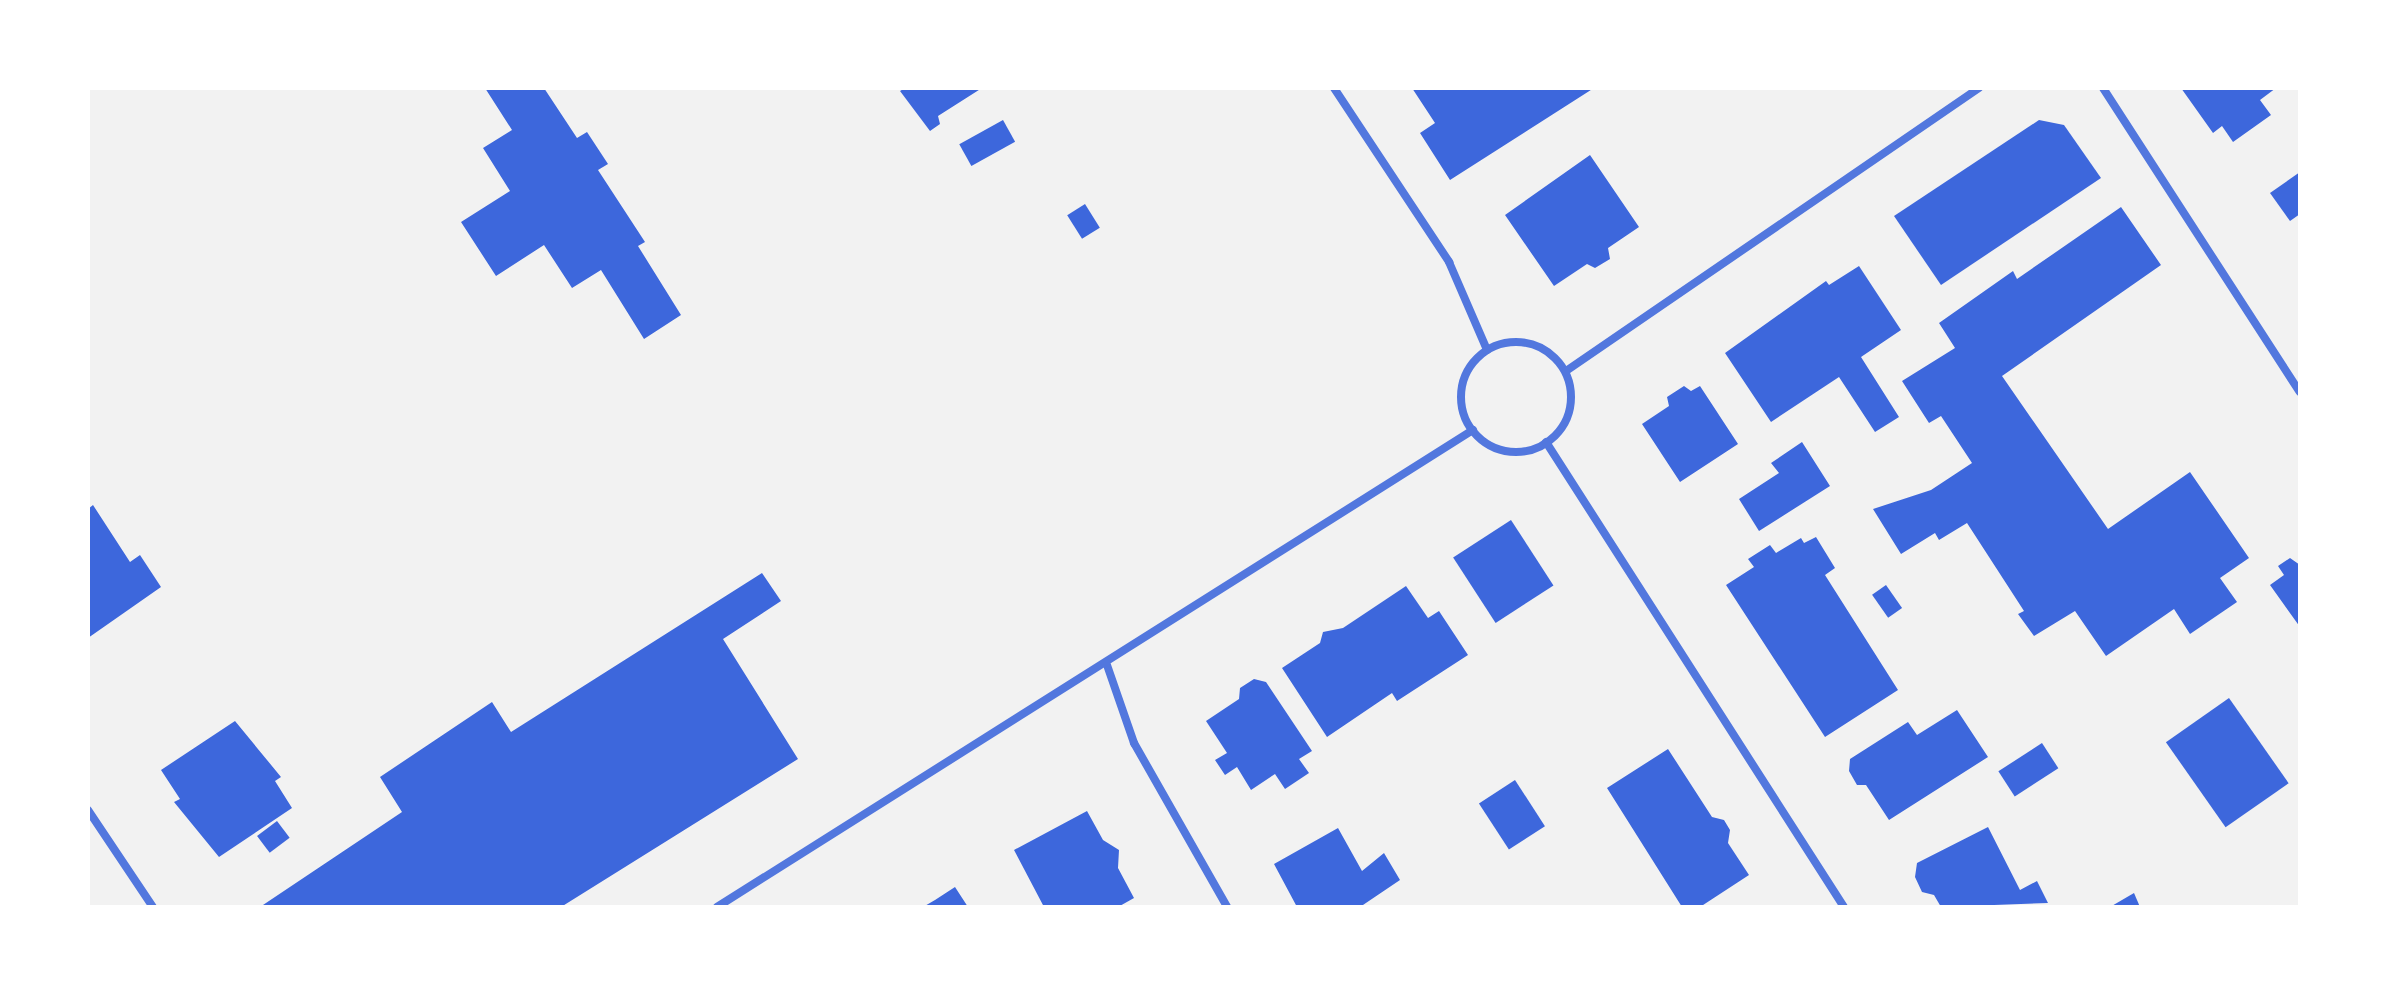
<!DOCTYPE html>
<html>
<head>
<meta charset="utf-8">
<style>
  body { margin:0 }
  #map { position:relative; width:2388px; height:995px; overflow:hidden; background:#f2f2f2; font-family:"Golos Text",sans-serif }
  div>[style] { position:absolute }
  .building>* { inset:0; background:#3d67dc; transform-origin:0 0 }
  .minor>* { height:8px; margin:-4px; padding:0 4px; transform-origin:4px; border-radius:4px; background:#5277de }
  .minor>.ring { margin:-4px; padding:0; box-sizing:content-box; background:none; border:8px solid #5277de; border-radius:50% }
  span { translate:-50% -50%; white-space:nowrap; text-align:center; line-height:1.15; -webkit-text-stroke:6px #fff; paint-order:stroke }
  .frame { position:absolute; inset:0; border:90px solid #fff; pointer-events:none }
</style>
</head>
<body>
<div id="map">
  <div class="building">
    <i style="clip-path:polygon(485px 88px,544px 88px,577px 138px,587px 132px,608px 164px,598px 170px,645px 242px,638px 246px,681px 315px,644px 339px,601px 270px,572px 288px,544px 245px,496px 276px,461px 222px,510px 191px,483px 148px,512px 130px)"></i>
    <i style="clip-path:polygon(905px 88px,982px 88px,938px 116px,940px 124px,930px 131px,900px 91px)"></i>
    <i style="clip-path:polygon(1412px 88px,1594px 88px,1450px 180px,1420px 133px,1435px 123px)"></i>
    <i style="clip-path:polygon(2181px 88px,2276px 88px,2260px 100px,2271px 115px,2233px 142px,2222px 126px,2213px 133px)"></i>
    <i style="left:1003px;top:120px;width:25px;height:50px;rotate:61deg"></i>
    <i style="clip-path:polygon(2039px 120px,2064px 125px,2101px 178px,1941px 285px,1894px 216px)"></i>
    <i style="clip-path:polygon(1590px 155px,1639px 227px,1608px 248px,1610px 259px,1595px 268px,1587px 264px,1554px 286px,1505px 215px)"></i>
    <i style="clip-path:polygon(2300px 172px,2300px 214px,2290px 221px,2270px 193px)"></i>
    <i style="left:1085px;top:204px;width:28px;height:21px;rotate:58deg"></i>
    <i style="clip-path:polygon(2121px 207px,2161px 265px,2002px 376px,2108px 529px,2190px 472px,2249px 558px,2220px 578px,2237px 602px,2190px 634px,2174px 609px,2106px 656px,2075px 611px,2034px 636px,2018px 614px,2024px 611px,1967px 523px,1939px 540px,1935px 533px,1901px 554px,1873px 509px,1931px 490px,1972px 463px,1941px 416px,1929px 423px,1902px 381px,1955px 348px,1939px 323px,2013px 271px,2017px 279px)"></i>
    <i style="clip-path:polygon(1859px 266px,1901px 330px,1861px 357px,1899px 417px,1875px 432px,1839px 377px,1771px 422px,1725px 353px,1826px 281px,1829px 285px)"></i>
    <i style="clip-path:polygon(1684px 386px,1691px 391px,1700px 386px,1738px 444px,1680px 482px,1642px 424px,1669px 406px,1667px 397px)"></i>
    <i style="clip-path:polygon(1802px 442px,1830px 486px,1759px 531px,1739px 499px,1779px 473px,1771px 463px)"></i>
    <i style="clip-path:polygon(93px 505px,130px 562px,140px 555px,161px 587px,88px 638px,88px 509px)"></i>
    <i style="left:1511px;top:520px;width:78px;height:69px;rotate:57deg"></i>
    <i style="clip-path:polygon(1816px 537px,1835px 568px,1825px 575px,1898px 690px,1825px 737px,1726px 585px,1754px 567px,1748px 559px,1770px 545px,1776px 553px,1801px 538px,1804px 543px)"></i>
    <i style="clip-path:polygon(2290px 558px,2300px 565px,2300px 627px,2270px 585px,2284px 575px,2278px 566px)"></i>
    <i style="clip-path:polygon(762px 573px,781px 601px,723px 639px,798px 759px,561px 907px,260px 907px,402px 812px,380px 777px,492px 702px,511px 732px)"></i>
    <i style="left:1886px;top:585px;width:28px;height:17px;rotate:55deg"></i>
    <i style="clip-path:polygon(1406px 586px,1428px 618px,1439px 611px,1468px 655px,1397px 701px,1392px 693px,1327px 737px,1282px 668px,1320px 643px,1323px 632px,1343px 628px)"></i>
    <i style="clip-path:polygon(1254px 679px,1266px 682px,1312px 751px,1299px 759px,1309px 773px,1285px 789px,1275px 774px,1251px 790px,1237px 767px,1225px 775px,1215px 760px,1227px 753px,1206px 721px,1239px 699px,1240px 688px)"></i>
    <i style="left:2229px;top:698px;width:104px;height:77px;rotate:55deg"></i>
    <i style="clip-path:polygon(1957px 710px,1988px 757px,1889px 820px,1866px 785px,1857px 785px,1849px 771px,1850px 759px,1908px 722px,1917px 735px)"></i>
    <i style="clip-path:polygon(235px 721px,281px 777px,275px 781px,292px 808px,219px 857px,174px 802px,180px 799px,161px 770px)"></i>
    <i style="left:2042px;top:743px;width:30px;height:52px;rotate:57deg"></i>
    <i style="clip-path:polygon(1668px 749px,1712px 817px,1724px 820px,1730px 830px,1728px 843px,1749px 875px,1700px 907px,1682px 907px,1607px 788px)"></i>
    <i style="left:1515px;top:780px;width:55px;height:43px;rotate:57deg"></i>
    <i style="clip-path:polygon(1087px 811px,1103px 840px,1119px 850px,1118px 868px,1134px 898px,1118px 907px,1044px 907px,1014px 850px)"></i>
    <i style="left:277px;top:821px;width:21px;height:25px;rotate:53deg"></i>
    <i style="clip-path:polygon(1988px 827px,2020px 890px,2037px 881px,2048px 903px,1941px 907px,1934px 895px,1922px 892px,1915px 877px,1917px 863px)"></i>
    <i style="clip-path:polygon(1338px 828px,1362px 871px,1384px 853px,1400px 880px,1360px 907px,1297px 907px,1274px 864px)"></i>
    <i style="clip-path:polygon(955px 887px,968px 907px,923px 907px,935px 900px)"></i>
    <i style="clip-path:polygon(2134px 893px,2140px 907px,2110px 907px)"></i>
  </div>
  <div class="minor">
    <i style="left:1334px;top:88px;width:209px;rotate:56.5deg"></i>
    <i style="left:1449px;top:262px;width:96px;rotate:66.6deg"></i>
    <i style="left:2103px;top:88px;width:362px;rotate:57.1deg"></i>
    <i class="ring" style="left:1461px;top:342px;width:102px;height:102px"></i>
    <i style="left:1566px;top:371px;width:501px;rotate:-34.42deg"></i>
    <i style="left:1546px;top:442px;width:552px;rotate:57.35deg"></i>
    <i style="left:1107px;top:665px;width:83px;rotate:70.9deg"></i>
    <i style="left:1134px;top:743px;width:189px;rotate:60.4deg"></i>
    <i style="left:88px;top:810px;width:117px;rotate:56.2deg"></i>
    <i style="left:717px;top:907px;width:894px;rotate:-32.25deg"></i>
  </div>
  <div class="frame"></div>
</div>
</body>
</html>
